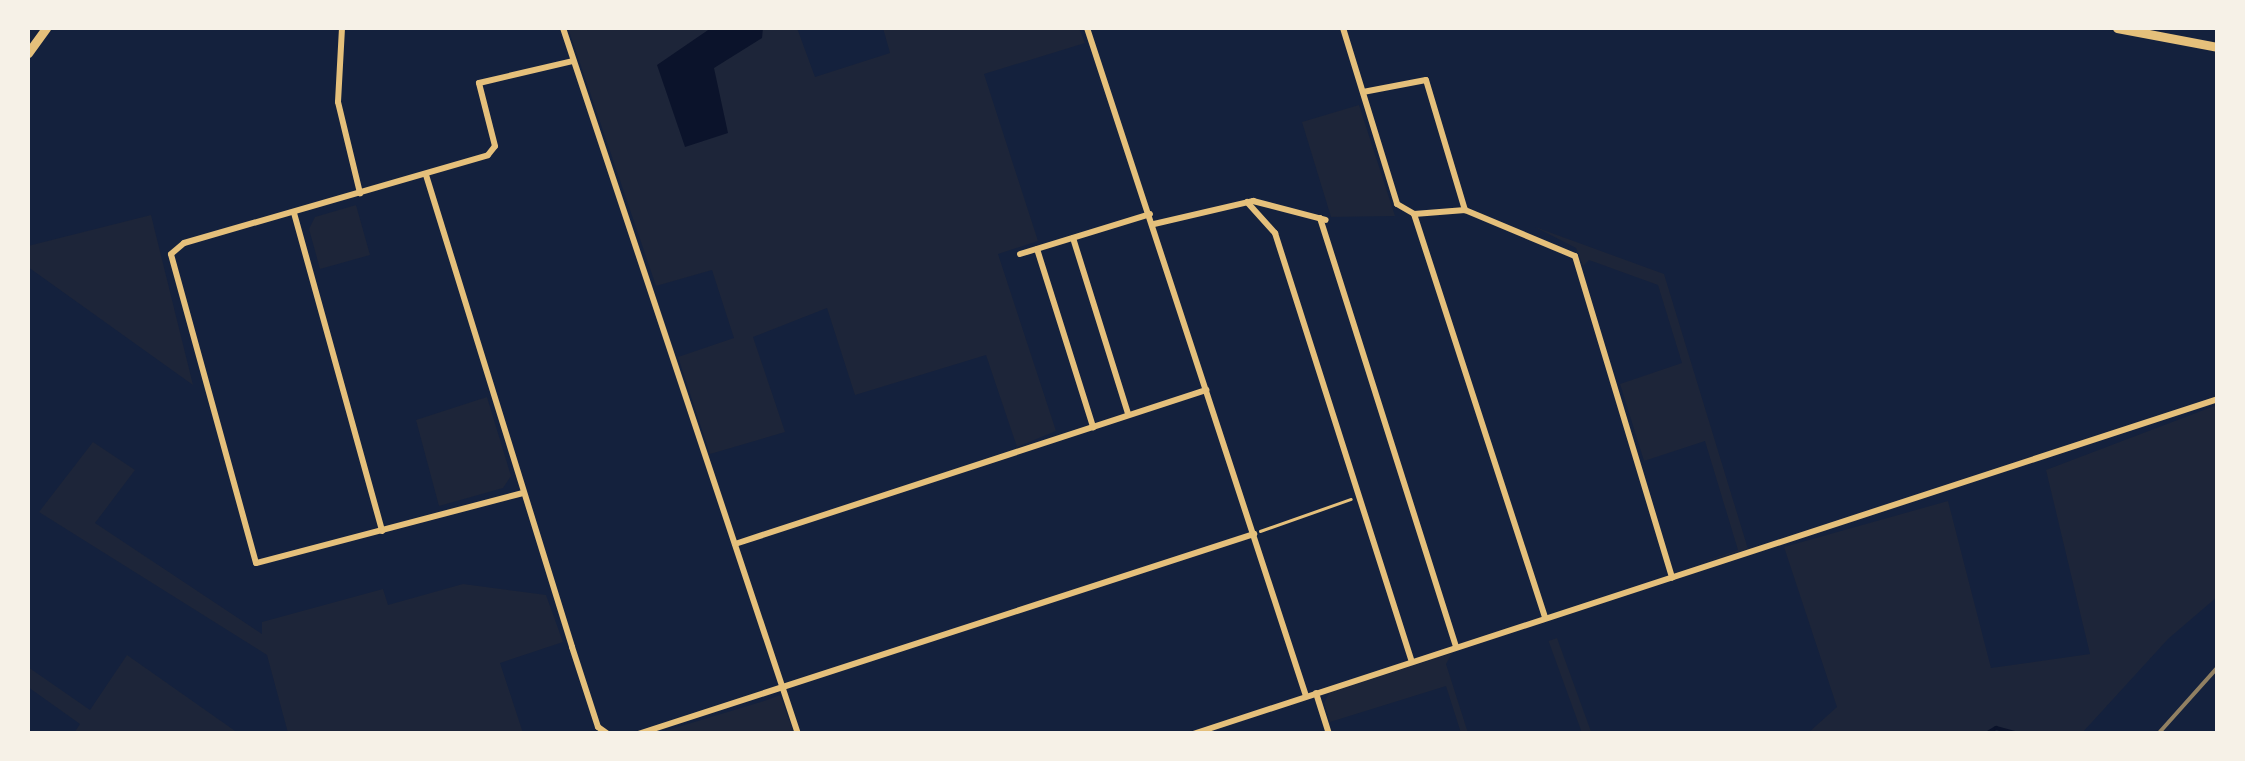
<!DOCTYPE html>
<html>
<head>
<meta charset="utf-8">
<style>
  body { margin:0 }
  #map { position:relative; width:2245px; height:761px; overflow:hidden; background:#14213d; font-family:Raleway,sans-serif }
  div>[style] { position:absolute }
  .green>* { inset:0; background:#1d2539; transform-origin:0 0 }
  .water>* { inset:0; background:#0b132b }
  .stream>* { height:4px; margin:-2px; padding:0 2px; transform-origin:2px; border-radius:2px; background:#0b132b }
  .path>* { height:2.5px; margin:-1.25px; padding:0 1.25px; transform-origin:1.25px; border-radius:1.25px; background:#e5c07b }
  .minor>* { height:6px; margin:-3px; padding:0 3px; transform-origin:3px; border-radius:3px; background:#e5c07b }
  .tertiary>* { height:9px; margin:-4.5px; padding:0 4.5px; transform-origin:4.5px; border-radius:4.5px; background:#e5c07b }
  .secondary>* { height:9px; margin:-4.5px; padding:0 4.5px; transform-origin:4.5px; border-radius:4.5px; background:#e5c07b }
  .rail>* { height:4px; margin:-2px; padding:0 2px; transform-origin:2px; border-radius:2px; background:#918062 }
  span { translate:-50% -50%; white-space:nowrap; text-align:center; line-height:1.15; -webkit-text-stroke:10px #f6f1e7; paint-order:stroke }
  .frame { position:absolute; inset:0; border:30px solid #f6f1e7; pointer-events:none }
</style>
</head>
<body>
<div id="map">
  <div class="green">
    <i style="clip-path:polygon(568px 28px,797px 28px,815px 77px,890px 53px,883px 28px,1079px 28px,1085px 43px,984px 74px,1038px 241px,998px 254px,1056px 431px,1017px 447px,986px 355px,855px 395px,827px 308px,753px 337px,785px 432px,710px 454px,678px 357px,734px 338px,712px 270px,656px 286px)"></i>
    <i style="clip-path:polygon(1359px 105px,1395px 216px,1331px 217px,1302px 122px)"></i>
    <i style="clip-path:polygon(356px 205px,370px 255px,320px 269px,309px 229px,315px 217px)"></i>
    <i style="clip-path:polygon(151px 215px,193px 385px,28px 267px,28px 246px)"></i>
    <i style="clip-path:polygon(1535px 227px,1664px 274px,1748px 549px,1694px 565px,1738px 550px,1705px 441px,1644px 461px,1620px 384px,1682px 363px,1658px 285px,1589px 260px,1583px 266px,1576px 248px)"></i>
    <i style="clip-path:polygon(487px 397px,511px 476px,503px 488px,439px 506px,416px 420px)"></i>
    <i style="clip-path:polygon(2217px 405px,2217px 597px,2168px 639px,2082px 733px,1808px 733px,1837px 707px,1784px 547px,1948px 501px,1991px 668px,2090px 654px,2046px 470px)"></i>
    <i style="clip-path:polygon(93px 442px,135px 470px,95px 523px,262px 634px,262px 622px,383px 589px,388px 605px,463px 584px,546px 595px,563px 642px,500px 663px,523px 733px,288px 733px,267px 655px,39px 512px)"></i>
    <i style="left:1557px;top:638px;width:101px;height:9px;rotate:70deg"></i>
    <i style="clip-path:polygon(1452px 653px,1446px 664px,1468px 733px,1461px 733px,1446px 686px,1330px 722px,1324px 703px,1329px 693px)"></i>
    <i style="clip-path:polygon(127px 655px,238px 733px,74px 733px,80px 724px,28px 687px,28px 667px,90px 710px)"></i>
    <i style="clip-path:polygon(780px 695px,794px 733px,658px 733px,767px 700px)"></i>
  </div>
  <div class="water">
    <i style="clip-path:polygon(711px 28px,763px 28px,762px 38px,714px 68px,728px 133px,685px 147px,657px 65px)"></i>
  </div>
  <div class="stream">
    <i style="left:1986px;top:734px;width:12px;rotate:-31deg"></i>
    <i style="left:1996px;top:728px;width:24px;rotate:15deg"></i>
  </div>
  <div class="path">
    <i style="left:1260px;top:531px;width:96px;rotate:-19.4deg"></i>
  </div>
  <div class="minor">
    <i style="left:342px;top:28px;width:74px;rotate:93.1deg"></i>
    <i style="left:338px;top:102px;width:94px;rotate:76.4deg"></i>
    <i style="left:563px;top:28px;width:744px;rotate:71.59deg"></i>
    <i style="left:1087px;top:28px;width:703px;rotate:71.85deg"></i>
    <i style="left:1343px;top:28px;width:184px;rotate:72.9deg"></i>
    <i style="left:1397px;top:204px;width:20px;rotate:30deg"></i>
    <i style="left:1363px;top:92px;width:64px;rotate:-10.8deg"></i>
    <i style="left:1426px;top:80px;width:136px;rotate:73.3deg"></i>
    <i style="left:1465px;top:210px;width:119px;rotate:22.7deg"></i>
    <i style="left:1575px;top:256px;width:336px;rotate:73.2deg"></i>
    <i style="left:426px;top:175px;width:494px;rotate:72.8deg"></i>
    <i style="left:572px;top:647px;width:84px;rotate:72deg"></i>
    <i style="left:598px;top:727px;width:12px;rotate:35deg"></i>
    <i style="left:1247px;top:202px;width:42px;rotate:47.9deg"></i>
    <i style="left:1275px;top:233px;width:450px;rotate:72.3deg"></i>
    <i style="left:1465px;top:210px;width:51px;rotate:175.5deg"></i>
    <i style="left:1414px;top:214px;width:425px;rotate:72deg"></i>
    <i style="left:294px;top:213px;width:330px;rotate:74.5deg"></i>
    <i style="left:1320px;top:218px;width:450px;rotate:72.4deg"></i>
    <i style="left:1154px;top:224px;width:102px;rotate:-13.1deg"></i>
    <i style="left:1253px;top:201px;width:75px;rotate:14.6deg"></i>
    <i style="left:1073px;top:238px;width:184px;rotate:72.6deg"></i>
    <i style="left:1037px;top:249px;width:187px;rotate:72.5deg"></i>
    <i style="left:1020px;top:254px;width:136px;rotate:-17.1deg"></i>
    <i style="left:523px;top:493px;width:276px;rotate:165.3deg"></i>
    <i style="left:256px;top:563px;width:320px;rotate:-105.4deg"></i>
    <i style="left:171px;top:254px;width:17px;rotate:-40deg"></i>
    <i style="left:184px;top:243px;width:316px;rotate:-16.1deg"></i>
    <i style="left:488px;top:155px;width:11px;rotate:-52deg"></i>
    <i style="left:495px;top:146px;width:65px;rotate:-104.3deg"></i>
    <i style="left:479px;top:83px;width:97px;rotate:-13.2deg"></i>
    <i style="left:735px;top:544px;width:496px;rotate:-18.1deg"></i>
    <i style="left:1316px;top:693px;width:43px;rotate:72.4deg"></i>
    <i style="left:638px;top:734px;width:648px;rotate:-17.99deg"></i>
    <i style="left:1193px;top:734px;width:1078px;rotate:-18.1deg"></i>
  </div>
  <div class="tertiary">
    <i style="left:2117px;top:28px;width:103px;rotate:10.7deg"></i>
  </div>
  <div class="secondary">
    <i style="left:28px;top:53px;width:31px;rotate:-54deg"></i>
  </div>
  <div class="rail">
    <i style="left:2158px;top:734px;width:90px;rotate:-48.2deg"></i>
  </div>
  <div class="frame"></div>
</div>
</body>
</html>
